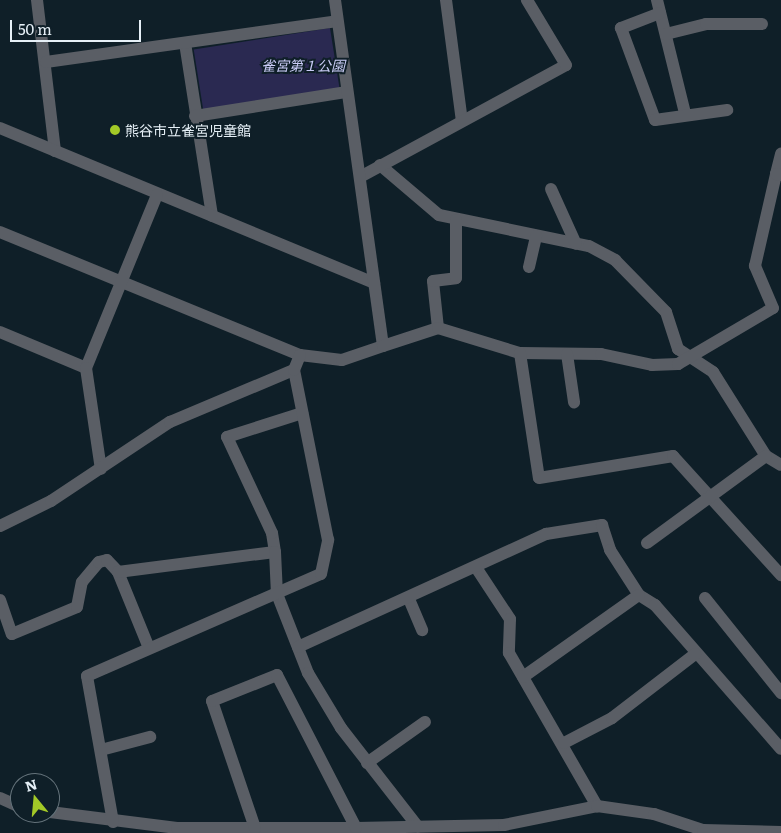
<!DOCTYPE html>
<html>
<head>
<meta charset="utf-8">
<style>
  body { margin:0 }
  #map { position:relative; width:781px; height:833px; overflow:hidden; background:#0f1f28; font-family:Literata,"Noto Sans JP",serif }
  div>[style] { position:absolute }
  .green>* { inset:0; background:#2a2951; transform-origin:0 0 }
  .minor>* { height:12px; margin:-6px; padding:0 6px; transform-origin:6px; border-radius:6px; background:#5a5e65 }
  .dots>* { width:14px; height:14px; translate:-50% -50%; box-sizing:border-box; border:2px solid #0f1f28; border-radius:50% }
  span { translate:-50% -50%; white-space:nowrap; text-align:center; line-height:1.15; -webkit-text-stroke:4px #0f1f28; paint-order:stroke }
  .park-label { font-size:14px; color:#caccf6; font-style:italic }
  .poi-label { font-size:14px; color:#e6f0f7 }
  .left { translate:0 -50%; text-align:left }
  .north { position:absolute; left:10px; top:773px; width:50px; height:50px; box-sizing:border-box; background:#0f1f28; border:1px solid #65737b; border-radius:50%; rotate:343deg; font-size:14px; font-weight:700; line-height:20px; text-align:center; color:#e6f0f7 }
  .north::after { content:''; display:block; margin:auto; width:18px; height:22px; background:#a3c927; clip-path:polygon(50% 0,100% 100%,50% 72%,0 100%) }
  .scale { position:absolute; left:10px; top:20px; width:131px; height:22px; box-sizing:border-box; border:2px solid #e6f0f7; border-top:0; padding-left:6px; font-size:15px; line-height:18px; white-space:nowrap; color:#e6f0f7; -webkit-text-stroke:4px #0f1f28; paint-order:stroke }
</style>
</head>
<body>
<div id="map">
  <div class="green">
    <i style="left:330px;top:28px;width:66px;height:138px;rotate:81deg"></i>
  </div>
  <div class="minor">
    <i style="left:37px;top:0;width:152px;rotate:83.2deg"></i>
    <i style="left:446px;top:0;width:122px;rotate:82.5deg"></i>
    <i style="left:657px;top:0;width:116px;rotate:76.1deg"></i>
    <i style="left:660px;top:13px;width:42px;rotate:159deg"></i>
    <i style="left:621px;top:28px;width:98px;rotate:69.7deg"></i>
    <i style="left:655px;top:120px;width:73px;rotate:-7.9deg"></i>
    <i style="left:666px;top:34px;width:41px;rotate:-14deg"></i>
    <i style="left:706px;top:24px;width:56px"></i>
    <i style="left:185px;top:43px;width:175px;rotate:81.1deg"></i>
    <i style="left:46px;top:62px;width:294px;rotate:-8deg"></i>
    <i style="left:195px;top:116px;width:154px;rotate:-9deg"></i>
    <i style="left:0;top:128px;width:405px;rotate:22.5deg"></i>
    <i style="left:380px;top:165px;width:77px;rotate:40.3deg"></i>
    <i style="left:439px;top:215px;width:153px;rotate:11.7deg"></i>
    <i style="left:589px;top:246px;width:30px;rotate:28deg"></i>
    <i style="left:615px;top:260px;width:73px;rotate:45.6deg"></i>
    <i style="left:666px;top:312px;width:39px;rotate:72deg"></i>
    <i style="left:678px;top:349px;width:42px;rotate:33.3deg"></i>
    <i style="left:713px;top:372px;width:99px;rotate:57.8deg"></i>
    <i style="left:766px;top:456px;width:17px;rotate:31deg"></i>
    <i style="left:776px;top:174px;width:21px;rotate:-76deg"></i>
    <i style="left:360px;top:177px;width:234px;rotate:-28.5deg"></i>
    <i style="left:566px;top:65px;width:76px;rotate:-121deg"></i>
    <i style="left:551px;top:189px;width:60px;rotate:65.6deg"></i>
    <i style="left:0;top:232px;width:324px;rotate:22.3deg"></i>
    <i style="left:300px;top:355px;width:42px;rotate:6.8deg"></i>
    <i style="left:342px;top:360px;width:43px;rotate:-18.9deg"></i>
    <i style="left:383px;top:346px;width:349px;rotate:-97.9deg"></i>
    <i style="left:529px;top:267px;width:32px;rotate:-77deg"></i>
    <i style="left:438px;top:328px;width:47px;rotate:-96.1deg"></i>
    <i style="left:433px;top:281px;width:23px;rotate:-7deg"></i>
    <i style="left:456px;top:278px;width:58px;rotate:-90deg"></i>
    <i style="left:0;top:332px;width:93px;rotate:22.7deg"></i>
    <i style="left:86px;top:368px;width:187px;rotate:-67.7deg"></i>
    <i style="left:383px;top:346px;width:58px;rotate:-18.1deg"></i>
    <i style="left:438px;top:328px;width:86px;rotate:17deg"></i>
    <i style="left:520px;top:353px;width:81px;rotate:0.7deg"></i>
    <i style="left:601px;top:354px;width:52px;rotate:12.2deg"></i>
    <i style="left:652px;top:365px;width:26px;rotate:-2deg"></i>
    <i style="left:678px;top:364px;width:110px;rotate:-30.5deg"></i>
    <i style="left:773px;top:308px;width:46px;rotate:-113.2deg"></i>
    <i style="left:755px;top:266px;width:94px;rotate:-77.1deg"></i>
    <i style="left:776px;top:174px;width:5px;rotate:11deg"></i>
    <i style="left:520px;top:353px;width:126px;rotate:81.4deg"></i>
    <i style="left:539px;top:478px;width:136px;rotate:-9.3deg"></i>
    <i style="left:673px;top:456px;width:161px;rotate:47.8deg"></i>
    <i style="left:567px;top:354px;width:49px;rotate:81.7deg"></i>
    <i style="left:86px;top:368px;width:102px;rotate:81.6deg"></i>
    <i style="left:0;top:526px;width:57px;rotate:-26.1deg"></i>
    <i style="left:51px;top:501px;width:143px;rotate:-33.6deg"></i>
    <i style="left:170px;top:422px;width:134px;rotate:-22.8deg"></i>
    <i style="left:647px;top:543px;width:147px;rotate:-36.2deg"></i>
    <i style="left:275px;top:552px;width:19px;rotate:-99deg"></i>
    <i style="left:272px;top:533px;width:106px;rotate:-115.1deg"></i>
    <i style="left:227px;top:437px;width:79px;rotate:-17.7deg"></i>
    <i style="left:477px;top:569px;width:60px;rotate:56.6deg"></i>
    <i style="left:510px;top:619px;width:34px;rotate:92deg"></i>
    <i style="left:509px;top:653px;width:177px;rotate:60.1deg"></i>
    <i style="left:118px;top:572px;width:82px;rotate:67.8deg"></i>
    <i style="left:705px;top:598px;width:122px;rotate:51.3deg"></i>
    <i style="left:409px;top:599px;width:34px;rotate:67deg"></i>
    <i style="left:0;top:600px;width:36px;rotate:71deg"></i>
    <i style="left:12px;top:634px;width:70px;rotate:-22.6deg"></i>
    <i style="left:77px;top:607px;width:25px;rotate:-79deg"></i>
    <i style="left:82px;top:582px;width:26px;rotate:-50deg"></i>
    <i style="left:99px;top:562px;width:8px;rotate:-14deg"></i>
    <i style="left:107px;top:560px;width:16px;rotate:47deg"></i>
    <i style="left:118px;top:572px;width:158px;rotate:-7.3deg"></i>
    <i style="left:275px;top:552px;width:42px;rotate:87.3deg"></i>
    <i style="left:277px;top:594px;width:85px;rotate:68.6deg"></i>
    <i style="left:308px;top:673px;width:64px;rotate:59deg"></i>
    <i style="left:341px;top:728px;width:125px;rotate:52.1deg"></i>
    <i style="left:298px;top:647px;width:273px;rotate:-24.5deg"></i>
    <i style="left:546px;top:534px;width:57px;rotate:-9.1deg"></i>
    <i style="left:602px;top:525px;width:26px;rotate:72deg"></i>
    <i style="left:610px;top:550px;width:54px;rotate:57.2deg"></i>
    <i style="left:639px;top:595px;width:19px;rotate:32deg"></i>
    <i style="left:655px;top:605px;width:191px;rotate:48.8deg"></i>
    <i style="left:523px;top:677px;width:142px;rotate:-35.3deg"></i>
    <i style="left:564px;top:743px;width:54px;rotate:-27.5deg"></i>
    <i style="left:612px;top:718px;width:105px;rotate:-37.6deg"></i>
    <i style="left:101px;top:750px;width:51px;rotate:-14.9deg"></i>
    <i style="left:367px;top:763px;width:71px;rotate:-35.3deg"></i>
    <i style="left:0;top:798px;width:22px;rotate:24deg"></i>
    <i style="left:50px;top:812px;width:128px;rotate:7.2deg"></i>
    <i style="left:177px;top:828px;width:179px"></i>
    <i style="left:356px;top:828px;width:148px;rotate:-1.2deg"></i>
    <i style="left:504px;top:825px;width:95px;rotate:-11.5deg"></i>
    <i style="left:597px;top:806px;width:58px;rotate:8deg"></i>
    <i style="left:654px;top:814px;width:52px;rotate:18.1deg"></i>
    <i style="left:703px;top:830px;width:78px;rotate:1.5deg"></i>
    <i style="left:113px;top:822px;width:148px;rotate:-100.1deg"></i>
    <i style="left:87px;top:676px;width:255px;rotate:-23.6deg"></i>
    <i style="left:321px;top:574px;width:35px;rotate:-78deg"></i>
    <i style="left:328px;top:540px;width:173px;rotate:-101.3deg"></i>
    <i style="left:294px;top:370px;width:16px;rotate:-68deg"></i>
    <i style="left:255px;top:828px;width:134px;rotate:-108.7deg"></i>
    <i style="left:212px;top:701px;width:70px;rotate:-21.8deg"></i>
    <i style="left:277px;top:675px;width:172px;rotate:62.7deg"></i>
  </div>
  <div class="dots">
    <i style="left:115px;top:130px;background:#a3c927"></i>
  </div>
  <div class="park-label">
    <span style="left:303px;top:65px">雀宮第１公園</span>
  </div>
  <div class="poi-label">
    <span class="left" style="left:125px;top:130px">熊谷市立雀宮児童館</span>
  </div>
  <div class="north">N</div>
  <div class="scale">50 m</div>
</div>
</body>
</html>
